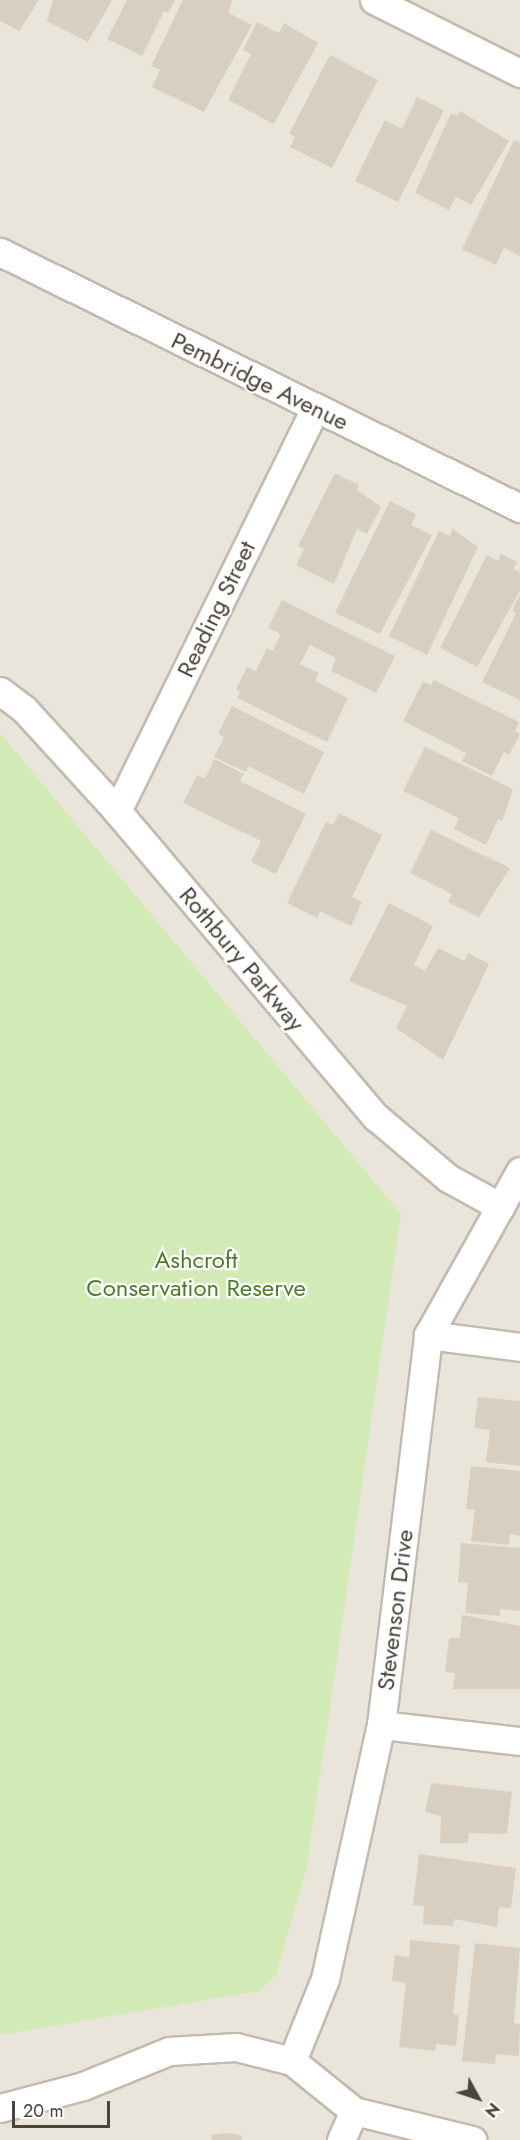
<!DOCTYPE html>
<html>
<head>
<meta charset="utf-8">
<style>
  body { margin:0 }
  #map { position:relative; width:520px; height:2140px; overflow:hidden; background:#f6f3ec; font-family:Jost,sans-serif }
  div>[style] { position:absolute }
  .residential>* { inset:0; background:#eae5da; transform-origin:0 0 }
  .green>* { inset:0; background:#d2eab5 }
  .building>* { inset:0; background:#d8cfc1 }
  .roads { filter:drop-shadow(2px 0 #c2bbae) drop-shadow(-2px 0 #c2bbae) drop-shadow(0 2px #c2bbae) drop-shadow(0 -2px #c2bbae) }
  .street>* { height:27px; margin:-13.5px; padding:0 13.5px; transform-origin:13.5px; border-radius:13.5px; background:#fff }
  span { translate:-50% -50%; white-space:nowrap; text-align:center; line-height:1.15; -webkit-text-stroke:4.5px #fff; paint-order:stroke }
  .street-label { font-size:24px; color:#4b4439 }
  .park-label { font-size:24px; color:#4a7f2a }
  .north { position:absolute; left:448px; top:2068px; width:60px; height:60px; -webkit-text-stroke:4px #fff; paint-order:stroke; rotate:130deg; font-size:16px; font-weight:700; line-height:24px; text-align:center; color:#4b4439 }
  .north::after { content:''; display:block; margin:auto; width:21px; height:27px; background:#4b4439; clip-path:polygon(50% 0,100% 100%,50% 72%,0 100%) }
  .scale { position:absolute; left:12px; top:2101px; width:98px; height:27px; box-sizing:border-box; border:3px solid #4b4439; border-top:0; padding-left:8px; font-size:18px; line-height:21px; white-space:nowrap; color:#4b4439; -webkit-text-stroke:4px #fff; paint-order:stroke }
</style>
</head>
<body>
<div id="map">
  <div class="residential">
    <i style="left:0;top:0;width:520px;height:2140px"></i>
  </div>
  <div class="green">
    <i style="clip-path:polygon(0 733px,401px 1214px,307px 1866px,276px 1975px,259px 1991px,0 2035px)"></i>
  </div>
  <div class="building">
    <i style="clip-path:polygon(0 0,39px 0,19px 31px,0 21px)"></i>
    <i style="clip-path:polygon(53px 0,112px 0,88px 42px,47px 21px)"></i>
    <i style="clip-path:polygon(127px 0,175px 0,168px 13px,164px 11px,142px 56px,107px 39px)"></i>
    <i style="clip-path:polygon(183px 0,232px 0,229px 13px,252px 25px,204px 112px,152px 87px,160px 70px,151px 66px)"></i>
    <i style="clip-path:polygon(257px 22px,279px 33px,284px 23px,318px 43px,274px 124px,228px 100px,251px 54px,243px 50px)"></i>
    <i style="clip-path:polygon(330px 55px,378px 80px,332px 168px,290px 147px,295px 137px,289px 134px)"></i>
    <i style="clip-path:polygon(417px 97px,444px 110px,398px 202px,355px 181px,385px 120px,402px 129px)"></i>
    <i style="clip-path:polygon(460px 111px,509px 141px,471px 205px,456px 197px,449px 210px,415px 193px,451px 113px,458px 116px)"></i>
    <i style="clip-path:polygon(514px 140px,520px 143px,520px 256px,504px 248px,496px 265px,462px 249px)"></i>
    <i style="clip-path:polygon(335px 473px,359px 485px,357px 490px,381px 507px,367px 534px,357px 529px,334px 584px,296px 565px,304px 549px,298px 546px)"></i>
    <i style="clip-path:polygon(390px 501px,416px 514px,411px 525px,432px 535px,380px 634px,335px 613px)"></i>
    <i style="clip-path:polygon(453px 529px,478px 547px,427px 655px,389px 636px,439px 531px,450px 536px)"></i>
    <i style="clip-path:polygon(501px 554px,517px 562px,513px 569px,520px 572px,520px 591px,477px 667px,440px 648px,487px 555px,498px 561px)"></i>
    <i style="clip-path:polygon(520px 594px,520px 700px,482px 682px,516px 613px,512px 611px)"></i>
    <i style="clip-path:polygon(282px 600px,395px 656px,376px 693px,331px 671px,336px 658px,310px 645px,300px 664px,319px 673px,315px 681px,348px 698px,327px 742px,237px 698px,240px 692px,236px 689px,247px 667px,256px 671px,267px 648px,291px 659px,273px 650px,281px 634px,268px 628px)"></i>
    <i style="clip-path:polygon(434px 680px,519px 722px,515px 731px,520px 734px,509px 755px,504px 752px,492px 776px,462px 761px,466px 753px,403px 721px,423px 681px,431px 685px)"></i>
    <i style="clip-path:polygon(232px 706px,324px 752px,304px 794px,248px 766px,246px 772px,214px 757px,224px 737px,218px 734px)"></i>
    <i style="clip-path:polygon(425px 747px,513px 789px,502px 821px,498px 819px,486px 845px,454px 829px,459px 818px,403px 791px)"></i>
    <i style="clip-path:polygon(214px 759px,244px 774px,240px 781px,306px 814px,276px 874px,251px 862px,261px 841px,183px 803px,197px 775px,205px 779px)"></i>
    <i style="clip-path:polygon(339px 813px,382px 835px,352px 897px,362px 902px,351px 926px,320px 911px,317px 918px,287px 903px,326px 822px,333px 825px)"></i>
    <i style="clip-path:polygon(431px 830px,510px 868px,479px 917px,448px 902px,452px 894px,410px 873px)"></i>
    <i style="clip-path:polygon(389px 903px,433px 926px,414px 965px,425px 971px,438px 948px,464px 961px,468px 953px,489px 964px,443px 1060px,396px 1028px,407px 1006px,349px 981px)"></i>
    <i style="clip-path:polygon(478px 1397px,520px 1401px,520px 1466px,486px 1462px,490px 1430px,474px 1428px)"></i>
    <i style="clip-path:polygon(471px 1466px,520px 1471px,520px 1536px,510px 1534px,509px 1545px,471px 1541px,475px 1510px,466px 1509px)"></i>
    <i style="clip-path:polygon(461px 1543px,520px 1548px,520px 1611px,500px 1609px,500px 1616px,465px 1613px,468px 1583px,458px 1582px)"></i>
    <i style="clip-path:polygon(462px 1615px,520px 1626px,520px 1689px,453px 1689px,455px 1673px,445px 1672px,449px 1638px,460px 1638px)"></i>
    <i style="clip-path:polygon(431px 1783px,512px 1792px,507px 1834px,469px 1833px,468px 1843px,440px 1843px,441px 1816px,425px 1812px)"></i>
    <i style="clip-path:polygon(419px 1854px,516px 1868px,511px 1908px,499px 1907px,497px 1927px,454px 1919px,453px 1926px,423px 1924px,424px 1906px,413px 1905px)"></i>
    <i style="clip-path:polygon(410px 1940px,460px 1945px,453px 2014px,459px 2015px,456px 2046px,436px 2044px,435px 2051px,399px 2047px,406px 1983px,392px 1981px,395px 1955px,409px 1957px)"></i>
    <i style="clip-path:polygon(475px 1943px,520px 1948px,514px 2023px,520px 2024px,519px 2056px,496px 2054px,495px 2064px,462px 2061px)"></i>
    <i style="clip-path:polygon(227px 2133px,241px 2135px,242px 2140px,212px 2140px,211px 2135px)"></i>
  </div>
  <div class="roads">
    <div class="street">
      <i style="left:374px;top:0;width:163px;rotate:26.6deg"></i>
      <i style="left:0;top:252px;width:580px;rotate:26.21deg"></i>
      <i style="left:0;top:691px;width:30px;rotate:37deg"></i>
      <i style="left:24px;top:709px;width:138px;rotate:47.6deg"></i>
      <i style="left:117px;top:811px;width:401px;rotate:49.8deg"></i>
      <i style="left:376px;top:1117px;width:94px;rotate:40.3deg"></i>
      <i style="left:448px;top:1178px;width:60px;rotate:28.7deg"></i>
      <i style="left:117px;top:811px;width:449px;rotate:-63.8deg"></i>
      <i style="left:428px;top:1335px;width:93px;rotate:7.4deg"></i>
      <i style="left:381px;top:1725px;width:140px;rotate:6.6deg"></i>
      <i style="left:292px;top:2061px;width:88px;rotate:-68.1deg"></i>
      <i style="left:325px;top:1979px;width:260px;rotate:-77.6deg"></i>
      <i style="left:381px;top:1725px;width:393px;rotate:-83.1deg"></i>
      <i style="left:428px;top:1335px;width:188px;rotate:-60.7deg"></i>
      <i style="left:0;top:2108px;width:86px;rotate:-14.8deg"></i>
      <i style="left:83px;top:2086px;width:93px;rotate:-22.1deg"></i>
      <i style="left:169px;top:2051px;width:67px;rotate:-3.4deg"></i>
      <i style="left:236px;top:2047px;width:58px;rotate:14deg"></i>
      <i style="left:292px;top:2061px;width:80px;rotate:38.9deg"></i>
      <i style="left:354px;top:2111px;width:122px;rotate:13.8deg"></i>
      <i style="left:341px;top:2140px;width:32px;rotate:-66deg"></i>
    </div>
  </div>
  <div class="street-label">
    <span style="left:260px;top:381px;rotate:26deg">Pembridge Avenue</span>
    <span style="left:216px;top:609px;rotate:-64deg">Reading Street</span>
    <span style="left:242px;top:959px;rotate:50deg">Rothbury Parkway</span>
    <span style="left:395px;top:1610px;rotate:-83deg">Stevenson Drive</span>
  </div>
  <div class="park-label">
    <span style="left:196px;top:1274px">Ashcroft<br>Conservation Reserve</span>
  </div>
  <div class="north">N</div>
  <div class="scale">20 m</div>
</div>
</body>
</html>
